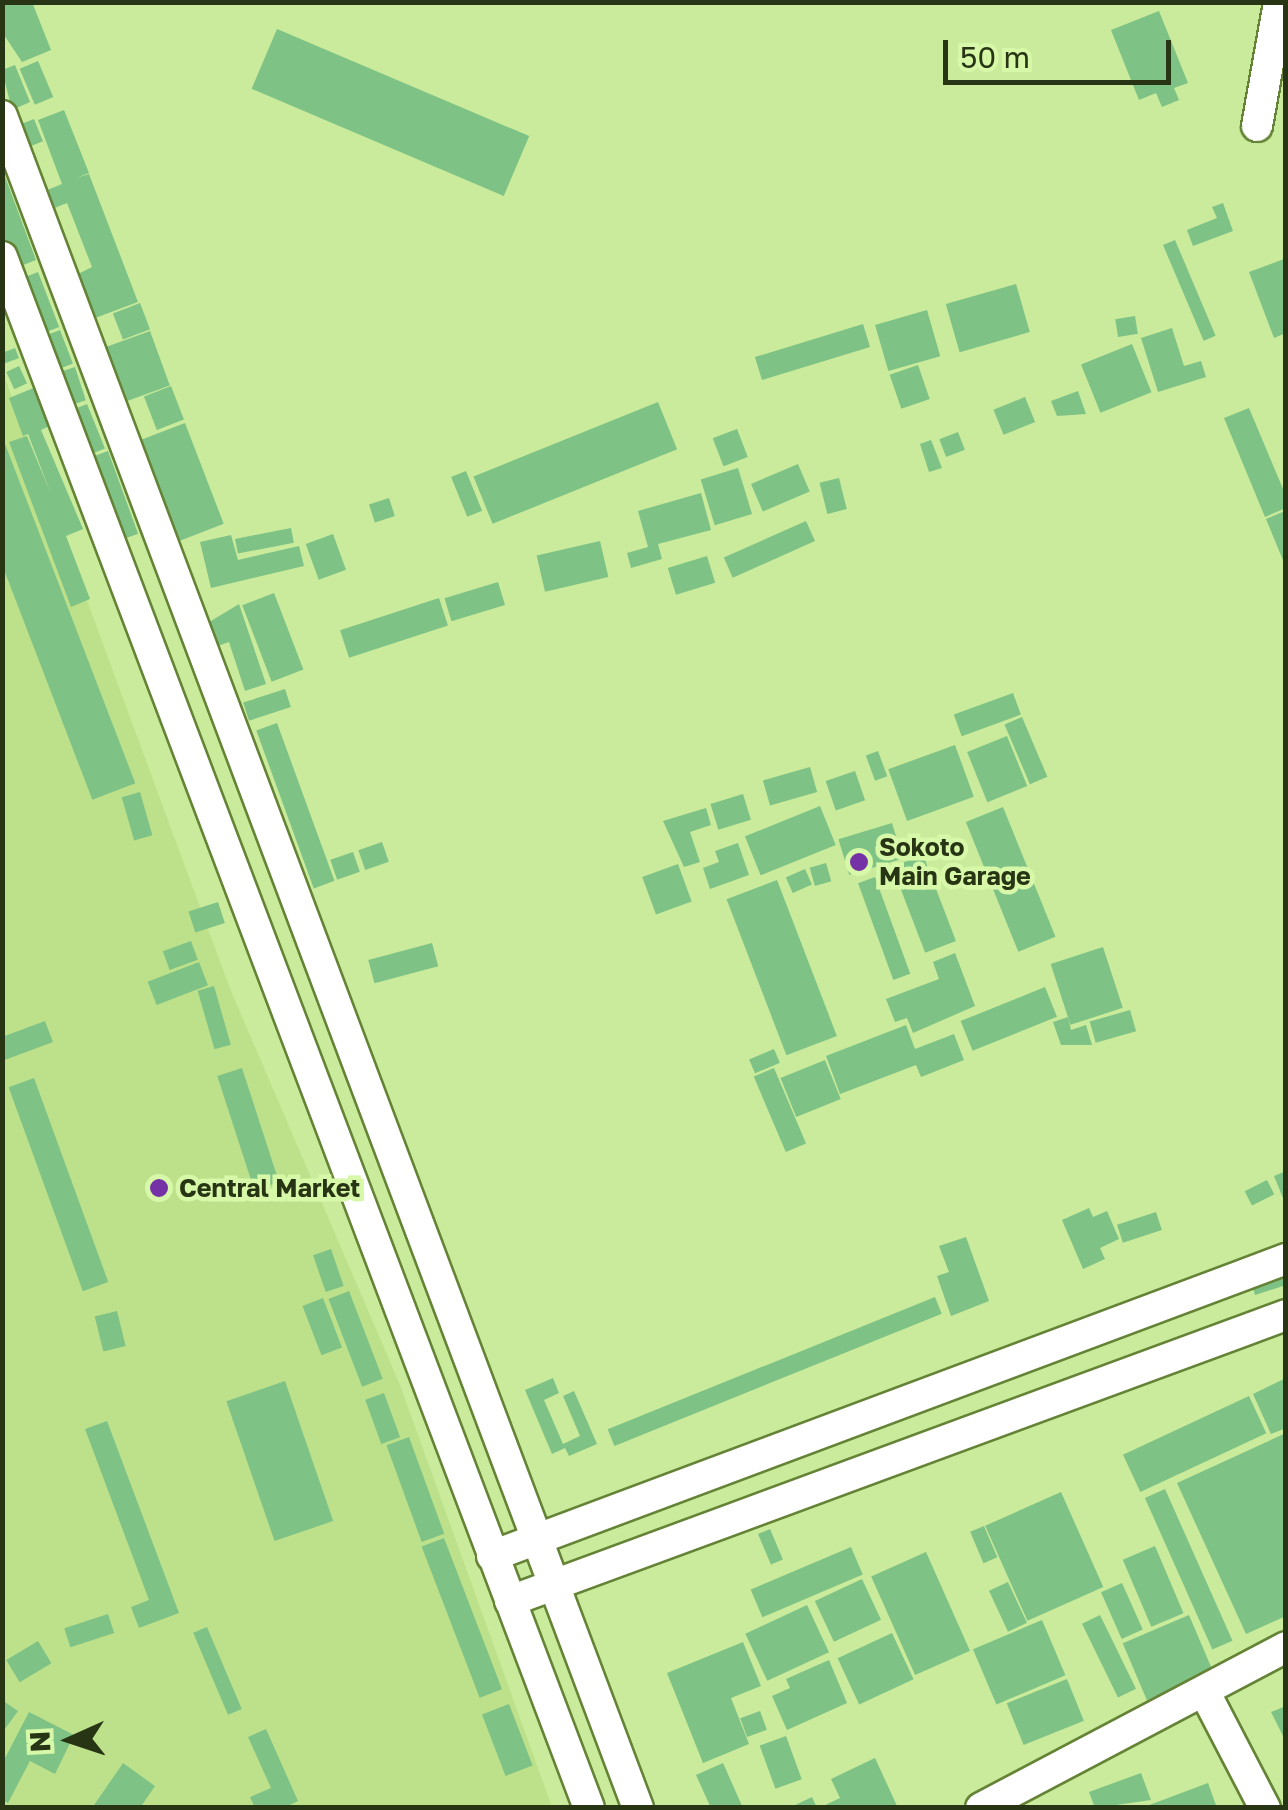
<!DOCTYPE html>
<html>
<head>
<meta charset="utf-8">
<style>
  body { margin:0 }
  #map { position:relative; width:1288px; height:1810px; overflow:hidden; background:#c9eb9b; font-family:"Golos Text",sans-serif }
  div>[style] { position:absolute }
  .built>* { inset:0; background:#bde18b }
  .building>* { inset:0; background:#7ec286; transform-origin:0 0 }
  .roads { filter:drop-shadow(2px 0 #658336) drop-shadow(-2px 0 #658336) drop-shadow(0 2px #658336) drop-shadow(0 -2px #658336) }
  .street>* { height:30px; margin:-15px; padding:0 15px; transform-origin:15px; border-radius:15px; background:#fff }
  .dots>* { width:28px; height:28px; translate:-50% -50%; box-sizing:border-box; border:5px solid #d6f8a8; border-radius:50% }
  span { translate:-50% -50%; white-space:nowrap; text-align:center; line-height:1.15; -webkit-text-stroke:9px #d6f8a8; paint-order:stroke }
  .poi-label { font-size:25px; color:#283514; font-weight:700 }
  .left { translate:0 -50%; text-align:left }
  .frame { position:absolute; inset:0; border:5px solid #283514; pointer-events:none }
  .north { position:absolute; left:20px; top:1690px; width:100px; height:100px; -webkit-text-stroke:8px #d6f8a8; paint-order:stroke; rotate:267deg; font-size:28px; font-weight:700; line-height:40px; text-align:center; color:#283514 }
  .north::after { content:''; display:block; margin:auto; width:35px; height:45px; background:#283514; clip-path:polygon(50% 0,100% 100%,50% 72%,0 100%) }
  .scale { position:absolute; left:943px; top:40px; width:228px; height:45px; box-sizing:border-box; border:5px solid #283514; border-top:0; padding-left:12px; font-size:30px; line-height:35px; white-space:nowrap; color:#283514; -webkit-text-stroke:8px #d6f8a8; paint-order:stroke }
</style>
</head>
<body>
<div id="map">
  <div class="built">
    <i style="clip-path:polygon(2px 370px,231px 991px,400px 1385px,552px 1807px,3px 1807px)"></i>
  </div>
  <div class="building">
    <i style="clip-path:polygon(2px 2px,32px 2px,51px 50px,22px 62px,2px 32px)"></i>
    <i style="clip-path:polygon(1159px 11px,1188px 83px,1174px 88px,1179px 100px,1162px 107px,1156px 93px,1139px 100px,1111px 30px)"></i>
    <i style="left:277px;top:29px;width:274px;height:65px;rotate:23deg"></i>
    <i style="left:38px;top:61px;width:39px;height:20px;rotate:67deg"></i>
    <i style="clip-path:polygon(15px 65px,30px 102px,12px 110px,2px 70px)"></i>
    <i style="clip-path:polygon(64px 110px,89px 173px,76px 178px,89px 174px,138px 302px,95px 318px,78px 274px,92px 267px,67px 203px,52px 209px,45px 191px,62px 184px,38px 120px)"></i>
    <i style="left:34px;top:119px;width:24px;height:13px;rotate:68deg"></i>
    <i style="clip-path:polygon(3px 171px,36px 260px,13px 269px,2px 240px)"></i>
    <i style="clip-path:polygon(1223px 203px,1233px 231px,1193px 246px,1187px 230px,1217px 218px,1212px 207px)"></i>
    <i style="left:1175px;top:240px;width:104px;height:13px;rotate:67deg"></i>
    <i style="clip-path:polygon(1284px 259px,1286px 333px,1274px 338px,1249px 272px)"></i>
    <i style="left:38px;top:272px;width:59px;height:20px;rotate:69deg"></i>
    <i style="left:1016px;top:284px;width:50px;height:73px;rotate:74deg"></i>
    <i style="left:140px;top:303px;width:28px;height:29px;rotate:69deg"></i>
    <i style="left:927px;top:310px;width:48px;height:54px;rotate:74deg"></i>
    <i style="left:1135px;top:316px;width:18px;height:20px;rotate:81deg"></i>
    <i style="left:863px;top:324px;width:24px;height:113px;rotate:73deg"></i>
    <i style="clip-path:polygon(1172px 328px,1184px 366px,1201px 361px,1206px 377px,1158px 392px,1141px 338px)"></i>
    <i style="left:60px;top:330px;width:36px;height:19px;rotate:69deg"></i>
    <i style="left:150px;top:331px;width:58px;height:52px;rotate:70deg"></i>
    <i style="left:1132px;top:344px;width:52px;height:55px;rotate:68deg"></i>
    <i style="clip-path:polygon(15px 348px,19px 358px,3px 364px,2px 353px)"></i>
    <i style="left:918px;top:365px;width:36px;height:30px;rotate:71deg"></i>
    <i style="left:19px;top:366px;width:19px;height:14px;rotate:65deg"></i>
    <i style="left:75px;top:367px;width:35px;height:20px;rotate:72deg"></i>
    <i style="left:171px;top:386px;width:36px;height:29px;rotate:69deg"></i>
    <i style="clip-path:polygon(36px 387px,51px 425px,41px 430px,83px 529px,66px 536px,90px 599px,71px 607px,9px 442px,27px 436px,51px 494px,28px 434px,23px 436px,9px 398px)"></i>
    <i style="clip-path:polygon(1078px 391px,1086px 414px,1057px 416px,1051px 401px)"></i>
    <i style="left:1025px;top:397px;width:27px;height:34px;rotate:68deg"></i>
    <i style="left:658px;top:402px;width:51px;height:199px;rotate:68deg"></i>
    <i style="left:87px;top:404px;width:48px;height:19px;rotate:68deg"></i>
    <i style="clip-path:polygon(1249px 408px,1286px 496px,1286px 508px,1265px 517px,1224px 418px)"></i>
    <i style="left:185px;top:423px;width:108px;height:49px;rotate:69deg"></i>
    <i style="left:737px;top:429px;width:30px;height:26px;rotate:69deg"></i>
    <i style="left:958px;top:432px;width:19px;height:20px;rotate:69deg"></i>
    <i style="left:2px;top:436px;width:372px;height:46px;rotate:69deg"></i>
    <i style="clip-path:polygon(931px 440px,942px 468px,929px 472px,920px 444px)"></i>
    <i style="left:108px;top:451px;width:88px;height:22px;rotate:70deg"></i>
    <i style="left:798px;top:464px;width:30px;height:51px;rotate:67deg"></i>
    <i style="left:738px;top:468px;width:48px;height:39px;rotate:73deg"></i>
    <i style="left:466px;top:471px;width:43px;height:16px;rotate:68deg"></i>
    <i style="left:839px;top:478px;width:32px;height:20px;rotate:76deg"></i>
    <i style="clip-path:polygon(701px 493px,711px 530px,658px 544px,662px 559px,631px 568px,627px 553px,648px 547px,638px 511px)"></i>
    <i style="left:389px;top:498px;width:19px;height:21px;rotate:72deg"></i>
    <i style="clip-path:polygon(1285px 511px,1285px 565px,1266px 519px)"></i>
    <i style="left:806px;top:521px;width:22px;height:90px;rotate:66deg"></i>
    <i style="left:291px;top:528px;width:15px;height:57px;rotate:79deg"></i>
    <i style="left:333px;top:534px;width:38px;height:29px;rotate:70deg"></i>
    <i style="clip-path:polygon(231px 535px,238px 560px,299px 546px,304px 566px,211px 588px,200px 542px)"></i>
    <i style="left:600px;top:541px;width:37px;height:65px;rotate:77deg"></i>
    <i style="left:707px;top:556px;width:28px;height:41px;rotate:73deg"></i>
    <i style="left:498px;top:582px;width:24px;height:56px;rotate:73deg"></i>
    <i style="left:274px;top:593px;width:82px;height:34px;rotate:69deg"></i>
    <i style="left:439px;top:598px;width:29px;height:104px;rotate:72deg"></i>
    <i style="clip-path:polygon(239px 604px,266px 684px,245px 691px,229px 642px,209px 649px,201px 627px)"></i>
    <i style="left:285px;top:689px;width:19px;height:44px;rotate:72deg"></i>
    <i style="left:1013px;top:693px;width:23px;height:63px;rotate:70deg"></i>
    <i style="left:1022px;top:717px;width:65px;height:19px;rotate:67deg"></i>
    <i style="left:277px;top:723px;width:168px;height:22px;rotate:70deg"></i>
    <i style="left:1007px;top:736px;width:54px;height:43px;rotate:68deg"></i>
    <i style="left:955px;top:745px;width:55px;height:71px;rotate:70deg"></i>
    <i style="left:878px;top:751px;width:27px;height:13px;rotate:70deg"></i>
    <i style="left:810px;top:767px;width:26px;height:49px;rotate:74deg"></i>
    <i style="left:855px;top:771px;width:31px;height:31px;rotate:71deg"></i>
    <i style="left:140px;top:792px;width:45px;height:19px;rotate:74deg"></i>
    <i style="left:743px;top:794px;width:27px;height:34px;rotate:73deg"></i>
    <i style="left:820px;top:806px;width:42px;height:81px;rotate:68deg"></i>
    <i style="left:1003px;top:807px;width:140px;height:40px;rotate:68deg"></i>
    <i style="clip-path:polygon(706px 808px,711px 825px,690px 832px,700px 862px,684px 867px,663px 821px)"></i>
    <i style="left:892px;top:823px;width:37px;height:56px;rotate:73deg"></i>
    <i style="left:382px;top:842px;width:21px;height:25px;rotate:71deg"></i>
    <i style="clip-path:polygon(738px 843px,749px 875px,710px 889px,703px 868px,719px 862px,715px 851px)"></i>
    <i style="left:353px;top:852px;width:21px;height:24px;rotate:71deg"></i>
    <i style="left:923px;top:855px;width:92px;height:33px;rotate:69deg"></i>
    <i style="left:826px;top:863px;width:19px;height:17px;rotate:74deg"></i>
    <i style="left:678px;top:864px;width:40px;height:38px;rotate:70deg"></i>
    <i style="left:805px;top:869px;width:17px;height:21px;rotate:66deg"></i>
    <i style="left:875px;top:877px;width:103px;height:18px;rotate:70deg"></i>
    <i style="left:777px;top:880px;width:167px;height:54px;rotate:69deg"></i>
    <i style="left:218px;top:902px;width:22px;height:31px;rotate:72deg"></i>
    <i style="left:191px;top:941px;width:20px;height:30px;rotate:70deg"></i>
    <i style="left:432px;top:943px;width:24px;height:66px;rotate:75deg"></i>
    <i style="left:1103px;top:947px;width:64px;height:55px;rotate:72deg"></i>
    <i style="clip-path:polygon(955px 953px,975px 1006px,913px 1033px,907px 1018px,895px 1022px,886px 999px,939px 979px,933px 962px)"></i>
    <i style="left:199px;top:962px;width:25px;height:55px;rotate:69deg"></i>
    <i style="left:214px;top:986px;width:61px;height:17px;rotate:74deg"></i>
    <i style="left:1045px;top:987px;width:32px;height:91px;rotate:68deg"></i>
    <i style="left:1130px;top:1010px;width:22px;height:42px;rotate:74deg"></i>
    <i style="clip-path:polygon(1068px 1017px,1071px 1030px,1086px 1025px,1092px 1045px,1061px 1045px,1053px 1022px)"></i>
    <i style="clip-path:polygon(45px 1021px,53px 1042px,2px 1061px,2px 1037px)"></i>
    <i style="clip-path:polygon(906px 1025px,915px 1049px,954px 1034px,964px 1060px,921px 1077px,916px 1065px,840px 1094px,826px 1056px)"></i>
    <i style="left:774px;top:1049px;width:15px;height:27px;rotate:67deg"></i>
    <i style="left:825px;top:1060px;width:42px;height:48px;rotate:68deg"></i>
    <i style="left:242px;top:1068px;width:120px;height:26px;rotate:72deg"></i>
    <i style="left:774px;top:1068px;width:82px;height:22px;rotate:67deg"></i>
    <i style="left:34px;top:1078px;width:217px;height:27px;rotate:70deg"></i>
    <i style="clip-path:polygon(1286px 1171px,1286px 1203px,1285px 1203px,1274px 1176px)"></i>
    <i style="left:1267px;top:1180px;width:16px;height:25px;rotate:63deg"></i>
    <i style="clip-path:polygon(1089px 1208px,1093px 1217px,1107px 1211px,1119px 1239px,1100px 1248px,1105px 1259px,1083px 1269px,1062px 1220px)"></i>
    <i style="left:1156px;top:1212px;width:19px;height:41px;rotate:72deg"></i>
    <i style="clip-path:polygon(966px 1237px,989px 1301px,951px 1316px,937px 1276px,949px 1272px,939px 1246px)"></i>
    <i style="left:331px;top:1249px;width:39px;height:19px;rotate:71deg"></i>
    <i style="clip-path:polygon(1286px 1263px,1286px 1285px,1255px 1295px,1249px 1275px)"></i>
    <i style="left:349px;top:1291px;width:94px;height:22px;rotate:69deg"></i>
    <i style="left:935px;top:1297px;width:18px;height:353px;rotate:68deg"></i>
    <i style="left:323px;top:1298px;width:53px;height:22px;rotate:69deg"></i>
    <i style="left:117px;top:1311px;width:36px;height:23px;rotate:76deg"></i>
    <i style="clip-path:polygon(553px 1378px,559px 1393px,544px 1400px,563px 1444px,580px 1436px,563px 1396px,574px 1391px,597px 1444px,569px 1456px,565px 1448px,552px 1454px,525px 1390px)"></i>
    <i style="clip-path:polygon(1286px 1378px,1286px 1428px,1271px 1434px,1253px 1394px)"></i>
    <i style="left:285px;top:1381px;width:148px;height:62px;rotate:71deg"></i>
    <i style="left:384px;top:1393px;width:47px;height:20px;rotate:70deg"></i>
    <i style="left:1249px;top:1396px;width:41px;height:139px;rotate:65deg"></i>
    <i style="clip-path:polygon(107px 1421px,179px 1613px,139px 1628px,131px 1607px,149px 1600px,85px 1429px)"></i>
    <i style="clip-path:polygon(1286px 1433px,1286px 1616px,1246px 1634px,1177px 1483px)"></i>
    <i style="left:409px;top:1437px;width:103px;height:24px;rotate:70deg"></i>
    <i style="left:1165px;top:1489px;width:166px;height:22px;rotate:66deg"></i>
    <i style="left:1061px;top:1492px;width:104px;height:83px;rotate:66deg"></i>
    <i style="left:984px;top:1526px;width:34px;height:15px;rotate:67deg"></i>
    <i style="left:770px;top:1529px;width:33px;height:13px;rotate:67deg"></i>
    <i style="left:444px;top:1538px;width:162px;height:24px;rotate:69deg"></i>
    <i style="left:1155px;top:1546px;width:73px;height:35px;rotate:67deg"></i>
    <i style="left:851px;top:1547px;width:30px;height:109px;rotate:67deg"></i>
    <i style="left:926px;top:1552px;width:108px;height:60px;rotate:66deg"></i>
    <i style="left:862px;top:1579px;width:45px;height:52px;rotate:65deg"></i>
    <i style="left:1008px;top:1582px;width:45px;height:21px;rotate:65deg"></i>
    <i style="left:1122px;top:1583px;width:51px;height:23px;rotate:66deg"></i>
    <i style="left:807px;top:1605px;width:52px;height:68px;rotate:65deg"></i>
    <i style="left:108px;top:1614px;width:20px;height:46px;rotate:72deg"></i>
    <i style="left:1100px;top:1615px;width:82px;height:20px;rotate:64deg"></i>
    <i style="left:1189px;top:1615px;width:62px;height:72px;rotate:67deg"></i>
    <i style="left:1042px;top:1620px;width:60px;height:75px;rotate:67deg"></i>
    <i style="left:207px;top:1627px;width:89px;height:15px;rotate:67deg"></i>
    <i style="left:892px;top:1633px;width:51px;height:60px;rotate:65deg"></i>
    <i style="left:38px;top:1641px;width:26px;height:37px;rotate:59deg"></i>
    <i style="clip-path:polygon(743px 1642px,761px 1686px,731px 1698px,749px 1744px,703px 1763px,667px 1673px)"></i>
    <i style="clip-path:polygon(829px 1660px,847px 1703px,787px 1730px,772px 1696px,790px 1688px,786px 1679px)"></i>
    <i style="left:1067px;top:1679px;width:45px;height:65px;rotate:68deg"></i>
    <i style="clip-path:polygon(2px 1700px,18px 1711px,2px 1733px)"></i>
    <i style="left:509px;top:1704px;width:66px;height:29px;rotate:69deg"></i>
    <i style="clip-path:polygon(1286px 1706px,1286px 1742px,1271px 1712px)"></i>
    <i style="left:760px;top:1711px;width:20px;height:21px;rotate:70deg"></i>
    <i style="clip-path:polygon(29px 1712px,74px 1735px,55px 1774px,30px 1761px,8px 1803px,2px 1800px,2px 1764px)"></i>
    <i style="clip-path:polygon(266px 1729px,298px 1801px,284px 1808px,255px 1808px,250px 1797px,271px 1788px,248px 1737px)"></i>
    <i style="left:786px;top:1736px;width:46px;height:28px;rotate:70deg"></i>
    <i style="clip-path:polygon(875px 1758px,898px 1808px,819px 1808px,840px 1798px,831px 1779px)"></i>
    <i style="clip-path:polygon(123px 1763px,155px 1786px,140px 1808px,92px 1808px)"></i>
    <i style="clip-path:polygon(723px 1763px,743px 1808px,711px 1808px,696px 1775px)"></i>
    <i style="clip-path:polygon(1141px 1773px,1151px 1800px,1095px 1808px,1089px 1792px)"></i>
    <i style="clip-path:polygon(1208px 1783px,1217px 1808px,1144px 1808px,1144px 1807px)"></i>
    <i style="clip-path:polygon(812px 1797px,817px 1808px,789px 1808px)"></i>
  </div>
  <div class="roads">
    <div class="street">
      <i style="left:2px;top:116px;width:1808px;rotate:69.4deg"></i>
      <i style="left:1257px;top:126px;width:126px;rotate:-79.9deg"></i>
      <i style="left:2px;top:257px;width:1658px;rotate:69.27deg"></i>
      <i style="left:492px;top:1556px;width:848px;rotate:-20.51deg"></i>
      <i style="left:510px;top:1601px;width:827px;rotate:-20.23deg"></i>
      <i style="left:1204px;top:1691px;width:132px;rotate:62.5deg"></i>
      <i style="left:981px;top:1808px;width:345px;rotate:-27.8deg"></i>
    </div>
  </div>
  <div class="dots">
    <i style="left:859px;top:862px;background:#7532a6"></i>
    <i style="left:159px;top:1188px;background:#7532a6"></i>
  </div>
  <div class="poi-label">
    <span class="left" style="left:879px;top:862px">Sokoto<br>Main Garage</span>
    <span class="left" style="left:179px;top:1188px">Central Market</span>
  </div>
  <div class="frame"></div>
  <div class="north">N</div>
  <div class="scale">50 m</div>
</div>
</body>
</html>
